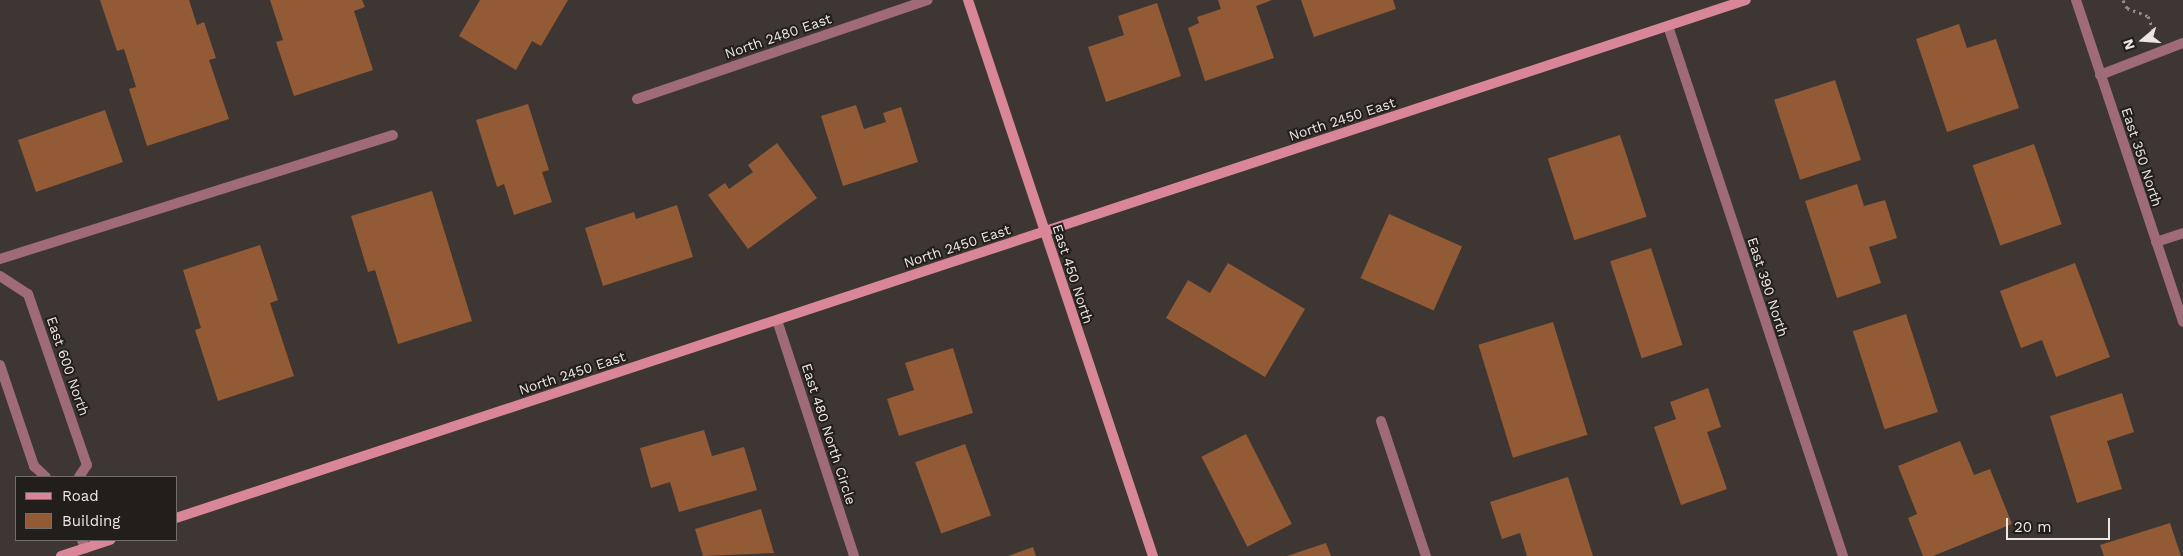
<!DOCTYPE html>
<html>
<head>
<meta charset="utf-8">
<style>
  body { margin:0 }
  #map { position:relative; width:2183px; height:556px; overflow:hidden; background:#3e3632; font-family:"Work Sans",sans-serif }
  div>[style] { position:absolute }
  .building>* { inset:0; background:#935a36; transform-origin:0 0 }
  .path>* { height:3px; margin-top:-1.5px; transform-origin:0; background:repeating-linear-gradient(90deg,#948d8a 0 2.5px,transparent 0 6.5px) }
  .lane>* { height:10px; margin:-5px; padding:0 5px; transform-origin:5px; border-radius:5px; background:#9f6b76 }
  .street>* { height:10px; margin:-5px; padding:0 5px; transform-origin:5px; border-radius:5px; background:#9f6b76 }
  .secondary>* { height:10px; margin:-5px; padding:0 5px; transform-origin:5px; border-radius:5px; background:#d88698 }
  span { translate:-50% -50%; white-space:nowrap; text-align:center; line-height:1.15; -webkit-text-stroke:4px #221e1c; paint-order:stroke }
  .street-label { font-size:14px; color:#ece7e4 }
  .legend { position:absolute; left:15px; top:476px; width:162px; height:65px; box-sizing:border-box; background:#221e1c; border:1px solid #736e6c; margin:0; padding:6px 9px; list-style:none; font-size:15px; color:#ece7e4 }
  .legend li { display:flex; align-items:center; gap:10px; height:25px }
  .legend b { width:25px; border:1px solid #736e6c }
  .north { position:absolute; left:2118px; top:15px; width:50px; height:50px; -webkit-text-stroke:4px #221e1c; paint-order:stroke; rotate:252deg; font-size:14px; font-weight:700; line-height:20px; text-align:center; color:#ece7e4 }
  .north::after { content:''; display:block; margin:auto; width:18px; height:22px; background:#ece7e4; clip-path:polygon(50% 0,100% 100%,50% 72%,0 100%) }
  .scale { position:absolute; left:2006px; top:518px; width:104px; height:22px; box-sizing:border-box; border:2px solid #ece7e4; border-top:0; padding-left:6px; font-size:15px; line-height:18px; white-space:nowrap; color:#ece7e4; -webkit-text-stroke:4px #221e1c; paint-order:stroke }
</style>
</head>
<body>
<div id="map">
  <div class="building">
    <i style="clip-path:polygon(100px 0,189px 0,197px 25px,204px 22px,216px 58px,209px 60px,229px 119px,147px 146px,129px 89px,136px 87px,124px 49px,117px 51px)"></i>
    <i style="clip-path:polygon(270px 0,362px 0,365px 7px,354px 11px,373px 70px,294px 96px,276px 42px,283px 40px)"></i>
    <i style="clip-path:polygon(480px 0,568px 0,541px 46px,532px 41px,516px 70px,459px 36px)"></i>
    <i style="clip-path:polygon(1218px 0,1272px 0,1256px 6px,1274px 58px,1205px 81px,1188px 28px,1199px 23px,1197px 17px,1221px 9px)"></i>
    <i style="clip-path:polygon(1301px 0,1393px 0,1396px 9px,1314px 37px)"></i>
    <i style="clip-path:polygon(1157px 3px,1181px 76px,1106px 102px,1088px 47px,1124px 35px,1118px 16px)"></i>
    <i style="clip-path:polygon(1959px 24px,1967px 48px,1996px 39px,2019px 108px,1947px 132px,1916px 39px)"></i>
    <i style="left:1835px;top:80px;width:84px;height:64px;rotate:72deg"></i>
    <i style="clip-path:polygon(528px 104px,549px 170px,542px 172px,552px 202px,514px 215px,504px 184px,497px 187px,476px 120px)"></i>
    <i style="clip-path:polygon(856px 105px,864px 129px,886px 122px,883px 113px,901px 107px,918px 162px,843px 186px,821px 116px)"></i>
    <i style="left:105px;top:110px;width:55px;height:92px;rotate:71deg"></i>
    <i style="left:1620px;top:135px;width:86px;height:76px;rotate:72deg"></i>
    <i style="clip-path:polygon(777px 143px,817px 198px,748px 249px,708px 195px,725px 183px,729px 189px,753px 172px,748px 165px)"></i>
    <i style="left:2034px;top:144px;width:85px;height:65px;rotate:71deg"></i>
    <i style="clip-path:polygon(1857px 184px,1864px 206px,1885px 200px,1897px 238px,1869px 247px,1881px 283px,1837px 298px,1805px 201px)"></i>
    <i style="clip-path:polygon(432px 191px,472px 321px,398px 344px,375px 270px,368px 272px,351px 216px)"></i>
    <i style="clip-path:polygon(677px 205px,693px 257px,603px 286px,585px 228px,634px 212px,636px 219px)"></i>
    <i style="left:1389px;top:214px;width:80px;height:70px;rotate:24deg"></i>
    <i style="clip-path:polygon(260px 245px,278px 300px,270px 303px,294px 376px,218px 401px,195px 330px,201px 328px,183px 270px)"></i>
    <i style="left:1651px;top:248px;width:102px;height:43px;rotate:72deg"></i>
    <i style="clip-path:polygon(1228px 263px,1305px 309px,1265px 377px,1166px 318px,1188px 280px,1210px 293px)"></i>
    <i style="clip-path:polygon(2075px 263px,2110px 357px,2056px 377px,2042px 340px,2021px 348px,2000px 291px)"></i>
    <i style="left:1906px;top:314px;width:103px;height:56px;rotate:72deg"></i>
    <i style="left:1553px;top:322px;width:118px;height:78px;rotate:73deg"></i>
    <i style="clip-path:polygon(953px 348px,973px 413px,899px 436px,887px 399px,914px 390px,905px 363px)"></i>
    <i style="clip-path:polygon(1708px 388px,1721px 427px,1707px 432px,1727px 489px,1681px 505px,1654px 427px,1676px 419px,1670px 402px)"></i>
    <i style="clip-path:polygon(2122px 393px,2134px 432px,2107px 441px,2122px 489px,2077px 503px,2050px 416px)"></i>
    <i style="clip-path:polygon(704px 430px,712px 456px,744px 447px,757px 490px,679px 512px,670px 482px,651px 488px,640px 448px)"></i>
    <i style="left:1246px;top:434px;width:101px;height:50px;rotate:63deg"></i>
    <i style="clip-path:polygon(1960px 441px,1974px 475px,1990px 469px,2012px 524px,1933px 556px,1923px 556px,1908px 518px,1917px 514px,1898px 466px)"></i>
    <i style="left:965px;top:444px;width:76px;height:53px;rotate:70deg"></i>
    <i style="clip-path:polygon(1568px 477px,1593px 556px,1527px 556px,1520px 533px,1502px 539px,1490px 502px)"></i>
    <i style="clip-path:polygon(761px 509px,774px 553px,703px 556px,695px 529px)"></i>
    <i style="clip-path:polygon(2170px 523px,2181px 556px,2104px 556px,2100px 545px)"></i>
    <i style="clip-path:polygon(1326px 543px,1331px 556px,1287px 556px)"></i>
    <i style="clip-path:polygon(1033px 547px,1036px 556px,1008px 556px)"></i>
  </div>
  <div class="path">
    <i style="left:2123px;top:0;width:9px;rotate:63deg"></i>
    <i style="left:2127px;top:8px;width:22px;rotate:21deg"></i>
    <i style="left:2148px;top:16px;width:15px;rotate:70deg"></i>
  </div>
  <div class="lane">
    <i style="left:0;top:259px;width:412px;rotate:-17.5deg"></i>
  </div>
  <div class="street">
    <i style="left:2076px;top:0;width:339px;rotate:71.6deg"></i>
    <i style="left:1668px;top:26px;width:558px;rotate:71.73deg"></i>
    <i style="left:2100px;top:75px;width:89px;rotate:-21.1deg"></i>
    <i style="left:637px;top:99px;width:307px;rotate:-18.8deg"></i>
    <i style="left:2156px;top:242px;width:28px;rotate:-18deg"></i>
    <i style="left:0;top:276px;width:33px;rotate:33deg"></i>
    <i style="left:28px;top:294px;width:181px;rotate:71deg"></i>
    <i style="left:87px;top:465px;width:14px;rotate:124deg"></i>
    <i style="left:777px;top:320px;width:248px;rotate:71.9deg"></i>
    <i style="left:0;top:365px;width:107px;rotate:71.4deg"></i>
    <i style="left:34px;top:466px;width:16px;rotate:43deg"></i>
    <i style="left:1381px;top:421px;width:142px;rotate:71.6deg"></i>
    <i style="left:82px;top:540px;width:9px;rotate:69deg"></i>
  </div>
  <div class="secondary">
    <i style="left:968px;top:0;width:586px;rotate:71.6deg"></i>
    <i style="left:176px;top:518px;width:1653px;rotate:-18.26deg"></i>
    <i style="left:61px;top:556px;width:52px;rotate:-18.1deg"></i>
  </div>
  <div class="street-label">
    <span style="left:778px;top:36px;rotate:-19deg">North 2480 East</span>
    <span style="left:1342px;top:119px;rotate:-18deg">North 2450 East</span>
    <span style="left:2142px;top:157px;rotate:72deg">East 350 North</span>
    <span style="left:957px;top:246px;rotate:-18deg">North 2450 East</span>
    <span style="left:1073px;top:274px;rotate:72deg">East 450 North</span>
    <span style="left:1768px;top:287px;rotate:72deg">East 390 North</span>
    <span style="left:68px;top:366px;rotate:71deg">East 600 North</span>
    <span style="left:572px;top:373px;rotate:-18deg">North 2450 East</span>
    <span style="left:829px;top:434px;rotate:72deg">East 480 North Circle</span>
  </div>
  <ul class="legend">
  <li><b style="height:6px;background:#d88698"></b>Road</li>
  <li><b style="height:14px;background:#935a36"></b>Building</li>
  </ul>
  <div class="north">N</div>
  <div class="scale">20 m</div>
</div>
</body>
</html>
